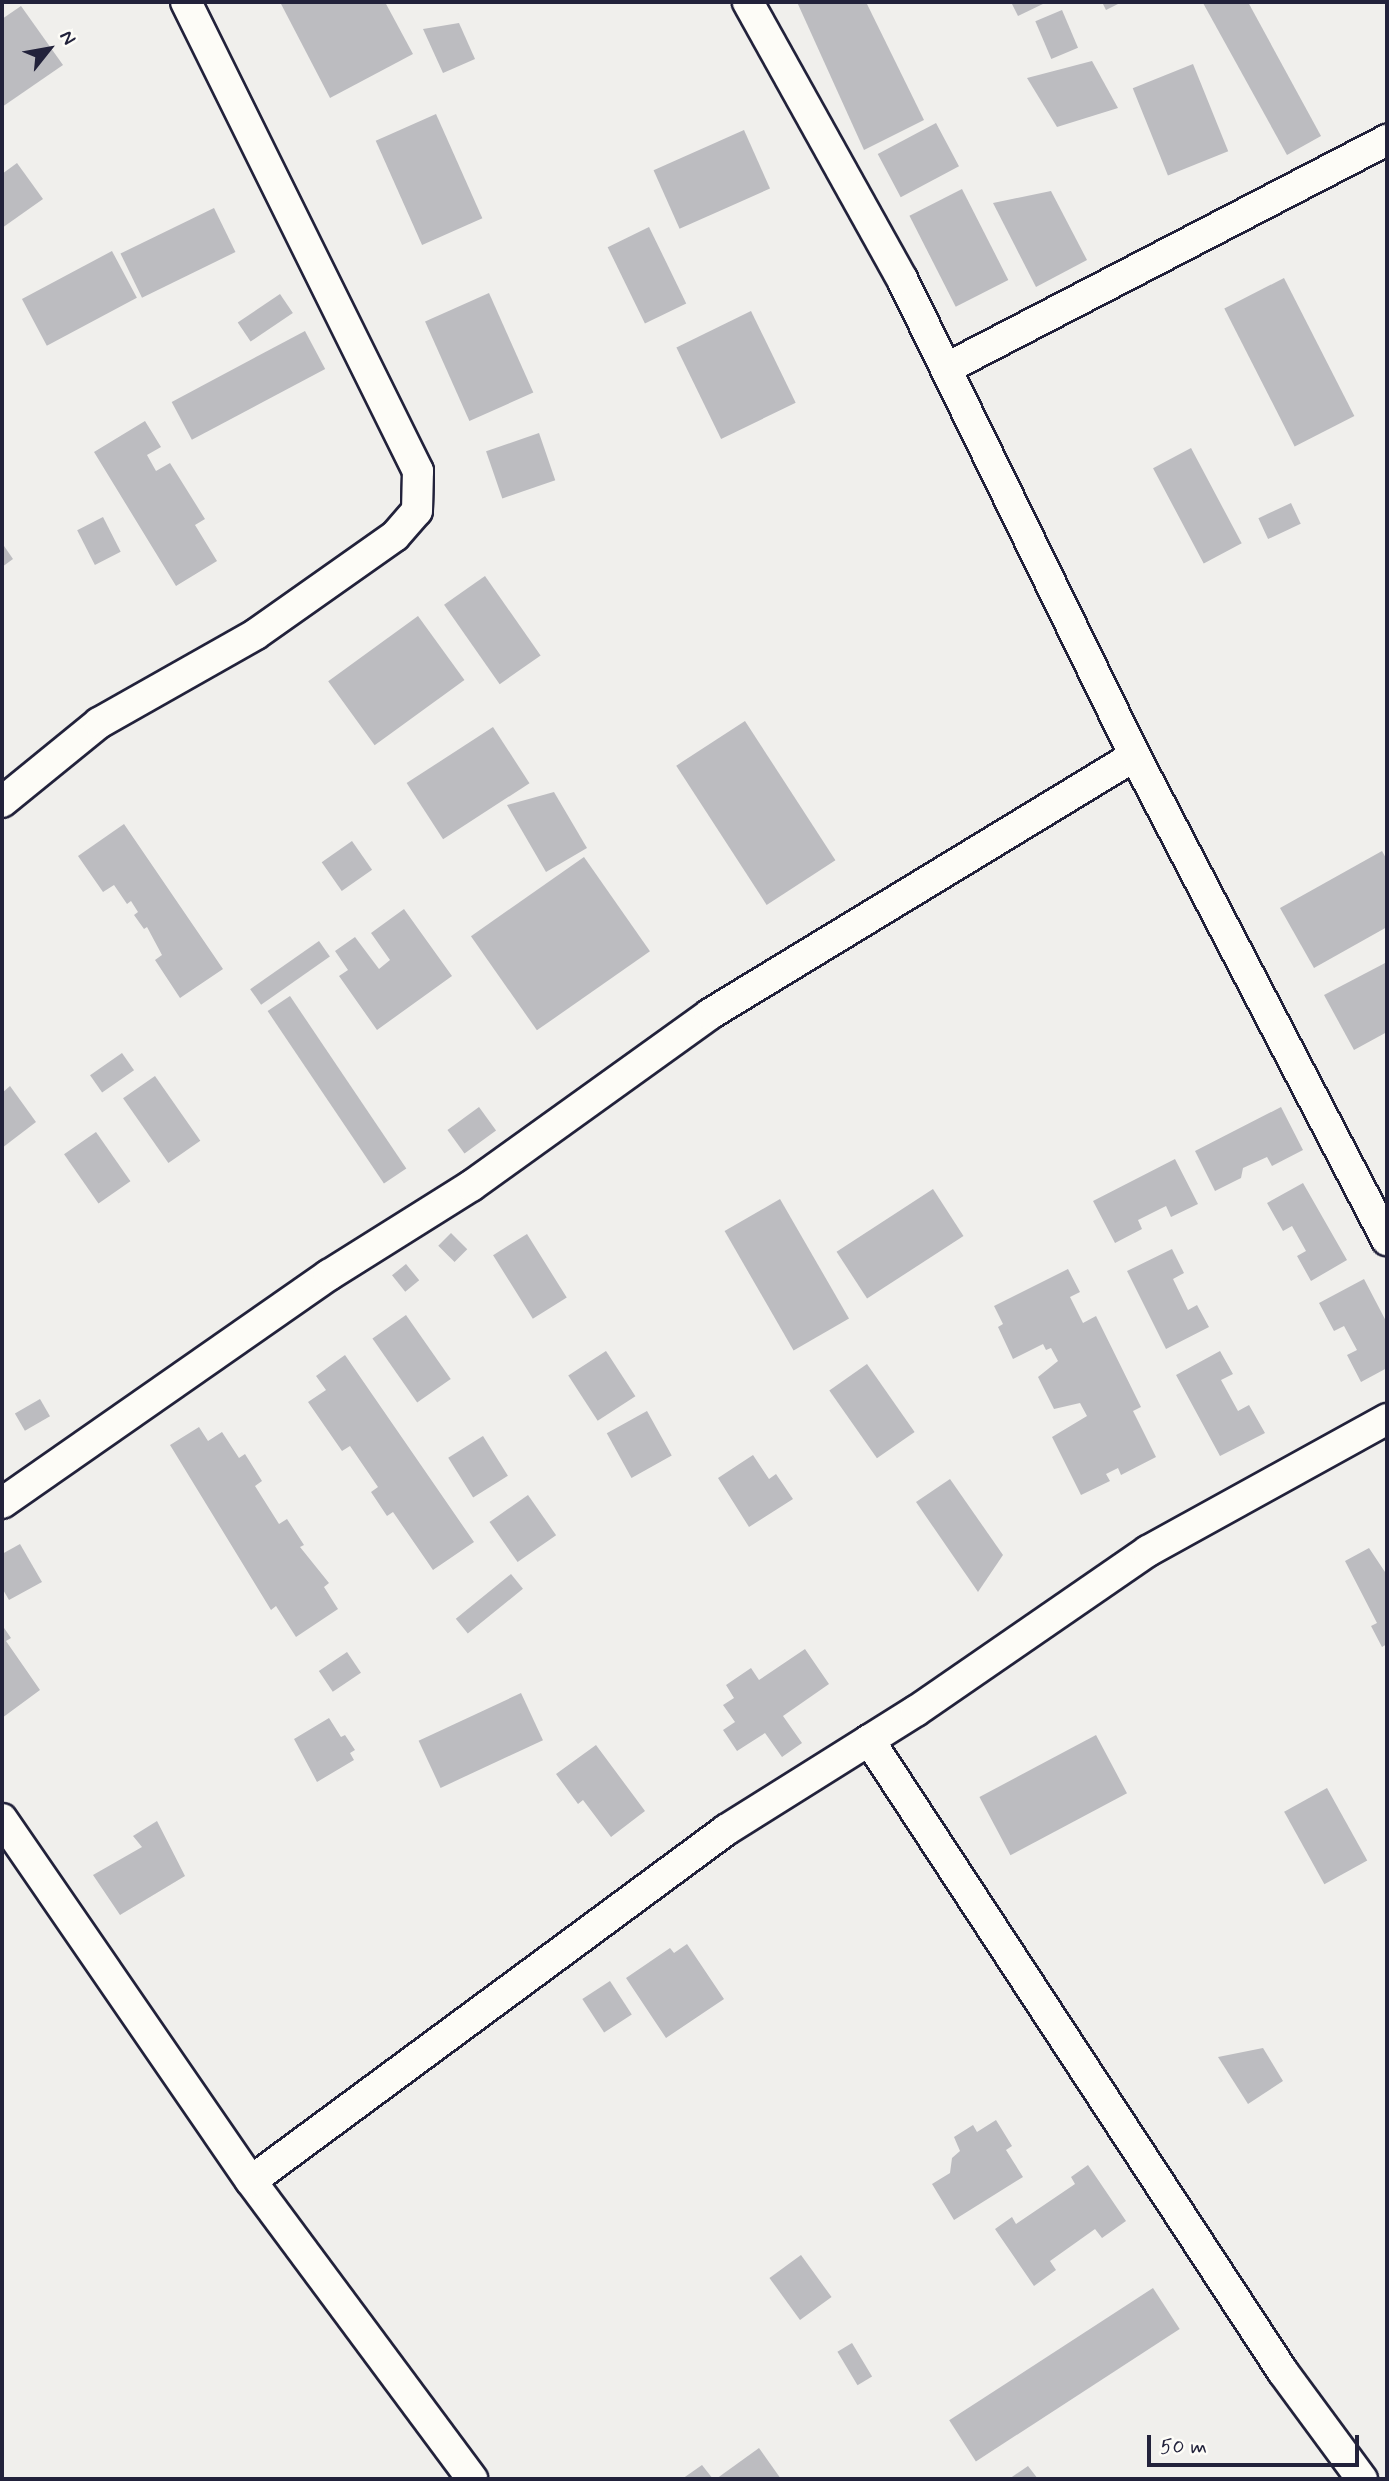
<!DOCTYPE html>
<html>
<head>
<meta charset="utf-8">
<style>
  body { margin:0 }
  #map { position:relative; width:1389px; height:2481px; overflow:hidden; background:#f0efec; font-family:Mynerve,sans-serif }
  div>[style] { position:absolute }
  .building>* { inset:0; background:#bcbcc0; transform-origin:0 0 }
  .roads { filter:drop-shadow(2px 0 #22223b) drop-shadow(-2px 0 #22223b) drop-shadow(0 2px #22223b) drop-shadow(0 -2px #22223b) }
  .street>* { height:30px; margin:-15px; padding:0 15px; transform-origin:15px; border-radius:15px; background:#fdfcf7 }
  span { translate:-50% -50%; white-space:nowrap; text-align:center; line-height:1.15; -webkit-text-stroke:6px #fdfcf7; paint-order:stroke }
  .frame { position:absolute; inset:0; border:4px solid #22223b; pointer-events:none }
  .north { position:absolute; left:14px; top:14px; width:70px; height:70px; -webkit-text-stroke:5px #fdfcf7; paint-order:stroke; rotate:59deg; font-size:19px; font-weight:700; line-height:28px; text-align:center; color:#22223b }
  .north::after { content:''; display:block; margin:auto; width:24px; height:32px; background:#22223b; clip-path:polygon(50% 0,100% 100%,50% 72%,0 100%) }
  .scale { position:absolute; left:1147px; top:2435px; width:212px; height:32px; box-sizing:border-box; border:4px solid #22223b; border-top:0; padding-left:9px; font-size:21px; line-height:24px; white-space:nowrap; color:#22223b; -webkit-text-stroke:5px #fdfcf7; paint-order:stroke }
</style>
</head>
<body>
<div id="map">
  <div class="building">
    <i style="clip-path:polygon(280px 2px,385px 2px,413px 54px,330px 98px)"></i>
    <i style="clip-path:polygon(797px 2px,866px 2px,924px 120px,864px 150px)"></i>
    <i style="clip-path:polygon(1011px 2px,1047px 2px,1018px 16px)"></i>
    <i style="clip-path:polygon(1102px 2px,1122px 2px,1106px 10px)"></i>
    <i style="clip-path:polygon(1248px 2px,1321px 136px,1287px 155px,1203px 3px)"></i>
    <i style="clip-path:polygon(21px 6px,63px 65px,2px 107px,2px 19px)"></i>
    <i style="left:1062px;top:10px;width:41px;height:29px;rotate:67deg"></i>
    <i style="clip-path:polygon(459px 23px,475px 59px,443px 73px,423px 29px)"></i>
    <i style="clip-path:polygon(1092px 61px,1118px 108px,1057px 127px,1027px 78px)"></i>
    <i style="left:1193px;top:64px;width:94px;height:65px;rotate:68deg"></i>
    <i style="left:436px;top:114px;width:114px;height:66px;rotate:66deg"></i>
    <i style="left:936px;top:123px;width:49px;height:66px;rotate:62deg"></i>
    <i style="left:744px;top:130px;width:64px;height:99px;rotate:66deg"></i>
    <i style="clip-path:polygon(17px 163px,43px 199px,2px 228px,2px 174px)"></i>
    <i style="left:962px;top:189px;width:102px;height:59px;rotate:63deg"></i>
    <i style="clip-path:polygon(1051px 191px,1087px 260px,1036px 287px,993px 203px)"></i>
    <i style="left:214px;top:208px;width:49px;height:104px;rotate:64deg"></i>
    <i style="left:649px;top:227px;width:85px;height:46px;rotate:64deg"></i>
    <i style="left:112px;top:251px;width:53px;height:102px;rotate:62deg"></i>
    <i style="left:1284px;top:278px;width:155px;height:67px;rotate:63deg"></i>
    <i style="left:489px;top:293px;width:109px;height:70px;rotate:66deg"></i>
    <i style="left:280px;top:294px;width:23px;height:51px;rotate:56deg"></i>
    <i style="left:751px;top:311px;width:102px;height:83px;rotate:64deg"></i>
    <i style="left:305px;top:331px;width:43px;height:151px;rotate:62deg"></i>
    <i style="clip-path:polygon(145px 421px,161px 447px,147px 455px,156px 471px,170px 463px,205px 519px,195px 525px,217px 561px,176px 586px,94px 452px)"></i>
    <i style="left:539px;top:433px;width:50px;height:56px;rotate:71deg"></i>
    <i style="left:1191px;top:448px;width:108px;height:43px;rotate:62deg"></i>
    <i style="left:1291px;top:503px;width:23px;height:36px;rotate:65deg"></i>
    <i style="left:103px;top:517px;width:39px;height:29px;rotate:63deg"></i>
    <i style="clip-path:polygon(2px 543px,13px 559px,2px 567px)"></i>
    <i style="left:485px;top:576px;width:97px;height:50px;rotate:55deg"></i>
    <i style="left:418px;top:616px;width:79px;height:111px;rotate:54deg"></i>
    <i style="left:745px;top:721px;width:166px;height:82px;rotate:57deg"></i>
    <i style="left:493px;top:727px;width:67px;height:103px;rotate:57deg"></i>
    <i style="clip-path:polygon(554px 792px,587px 848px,546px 872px,507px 805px)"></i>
    <i style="clip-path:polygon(124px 824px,223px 969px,180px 998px,155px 960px,162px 955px,147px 927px,144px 929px,134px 915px,138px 912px,131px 901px,127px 904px,114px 885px,103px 892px,78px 856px)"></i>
    <i style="left:352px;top:841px;width:35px;height:37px;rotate:55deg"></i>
    <i style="clip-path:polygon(1382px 851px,1387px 860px,1387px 927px,1314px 968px,1280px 908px)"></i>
    <i style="left:584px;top:857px;width:115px;height:138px;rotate:55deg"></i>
    <i style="clip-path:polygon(404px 909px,452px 976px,377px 1030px,339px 976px,348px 970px,335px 951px,355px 937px,379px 969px,390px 960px,371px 933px)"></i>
    <i style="left:319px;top:941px;width:19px;height:84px;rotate:55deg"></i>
    <i style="clip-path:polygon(1387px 962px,1387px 1032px,1354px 1050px,1324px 995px)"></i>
    <i style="left:290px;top:996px;width:208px;height:27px;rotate:56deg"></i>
    <i style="left:122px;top:1053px;width:21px;height:39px;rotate:55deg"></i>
    <i style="left:155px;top:1076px;width:79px;height:39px;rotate:55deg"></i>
    <i style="clip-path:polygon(10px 1086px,36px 1122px,2px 1148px,2px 1093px)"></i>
    <i style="left:479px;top:1107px;width:29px;height:39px;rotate:54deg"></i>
    <i style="clip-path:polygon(1281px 1107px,1303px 1150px,1272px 1166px,1267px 1157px,1243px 1168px,1241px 1178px,1215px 1191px,1195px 1151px)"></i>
    <i style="left:96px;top:1132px;width:60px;height:39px;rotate:55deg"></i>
    <i style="clip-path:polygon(1175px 1159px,1198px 1204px,1171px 1217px,1166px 1206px,1138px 1220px,1142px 1229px,1115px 1243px,1093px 1201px)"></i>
    <i style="clip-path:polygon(1303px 1183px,1347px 1260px,1311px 1281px,1297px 1256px,1306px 1251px,1292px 1226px,1283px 1231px,1267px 1203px)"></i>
    <i style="left:933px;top:1189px;width:56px;height:115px;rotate:57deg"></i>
    <i style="left:780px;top:1199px;width:138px;height:64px;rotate:60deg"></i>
    <i style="left:451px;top:1233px;width:23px;height:18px;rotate:45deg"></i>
    <i style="left:527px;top:1234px;width:75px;height:40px;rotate:58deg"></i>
    <i style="clip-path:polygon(1172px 1249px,1184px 1273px,1173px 1279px,1188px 1310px,1197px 1305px,1209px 1327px,1166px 1349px,1127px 1271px)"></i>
    <i style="left:406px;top:1264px;width:21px;height:18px;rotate:51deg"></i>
    <i style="clip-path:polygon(1068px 1269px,1080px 1292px,1070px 1297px,1083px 1323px,1096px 1316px,1141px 1407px,1133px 1411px,1156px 1457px,1121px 1475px,1118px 1468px,1106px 1474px,1110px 1481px,1081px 1495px,1052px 1437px,1087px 1416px,1080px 1403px,1054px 1409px,1038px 1377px,1058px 1361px,1051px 1348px,1046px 1350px,1043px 1344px,1013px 1359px,998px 1327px,1003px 1324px,994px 1306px)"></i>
    <i style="clip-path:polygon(1364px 1279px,1387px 1323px,1387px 1368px,1361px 1382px,1347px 1355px,1357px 1350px,1344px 1326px,1334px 1331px,1319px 1303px)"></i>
    <i style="left:406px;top:1315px;width:78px;height:41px;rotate:55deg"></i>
    <i style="left:606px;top:1351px;width:54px;height:45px;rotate:57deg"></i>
    <i style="clip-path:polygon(1220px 1351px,1233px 1374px,1221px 1380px,1238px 1411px,1249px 1405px,1265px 1433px,1220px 1456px,1176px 1375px)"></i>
    <i style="clip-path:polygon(345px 1355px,474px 1542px,433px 1570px,393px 1512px,387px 1516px,371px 1492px,378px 1487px,350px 1446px,342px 1451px,308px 1402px,326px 1390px,316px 1376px)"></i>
    <i style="left:867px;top:1364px;width:83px;height:46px;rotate:55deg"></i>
    <i style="left:40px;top:1399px;width:20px;height:29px;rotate:60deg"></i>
    <i style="left:647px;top:1411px;width:51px;height:46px;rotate:61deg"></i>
    <i style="clip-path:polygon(199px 1427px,208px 1441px,222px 1432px,239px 1458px,245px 1454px,262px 1481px,255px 1486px,279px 1524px,287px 1519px,304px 1545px,300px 1547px,329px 1583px,324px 1587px,338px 1609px,296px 1637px,276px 1606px,271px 1610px,170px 1445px)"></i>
    <i style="left:483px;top:1436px;width:47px;height:41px;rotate:58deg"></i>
    <i style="clip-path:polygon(753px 1455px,769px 1479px,776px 1474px,793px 1499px,749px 1527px,718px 1478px)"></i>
    <i style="clip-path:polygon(950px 1479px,1003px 1555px,978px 1592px,916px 1502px)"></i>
    <i style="left:528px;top:1495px;width:49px;height:47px;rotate:55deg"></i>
    <i style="clip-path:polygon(20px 1544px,42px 1582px,9px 1600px,2px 1588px,2px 1554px)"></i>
    <i style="clip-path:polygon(1369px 1548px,1387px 1575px,1387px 1644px,1382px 1647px,1371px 1626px,1377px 1623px,1345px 1561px)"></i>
    <i style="left:511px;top:1574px;width:19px;height:71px;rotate:51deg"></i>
    <i style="clip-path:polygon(2px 1625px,11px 1638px,6px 1641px,40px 1690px,2px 1718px)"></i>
    <i style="clip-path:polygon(805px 1649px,829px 1684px,783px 1716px,802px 1743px,782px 1757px,765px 1733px,737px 1751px,723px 1730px,735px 1722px,723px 1705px,734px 1698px,726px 1685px,751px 1668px,759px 1680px)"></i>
    <i style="left:347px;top:1652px;width:25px;height:34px;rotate:56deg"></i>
    <i style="left:521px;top:1693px;width:52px;height:113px;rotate:65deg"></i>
    <i style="clip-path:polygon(329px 1718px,341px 1737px,345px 1735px,355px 1750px,350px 1753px,354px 1760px,317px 1782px,294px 1739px)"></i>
    <i style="left:1096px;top:1735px;width:66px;height:132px;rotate:62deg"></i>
    <i style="clip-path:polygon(596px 1745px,645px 1811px,611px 1837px,583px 1800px,578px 1804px,556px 1774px)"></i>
    <i style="left:1327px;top:1788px;width:83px;height:49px;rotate:61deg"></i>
    <i style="clip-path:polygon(157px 1821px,185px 1876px,120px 1915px,93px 1875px,142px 1847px,133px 1836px)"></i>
    <i style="clip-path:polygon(687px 1944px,724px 1999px,666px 2038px,626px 1978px,670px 1948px,674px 1953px)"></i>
    <i style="left:610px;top:1981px;width:40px;height:33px;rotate:57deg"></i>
    <i style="clip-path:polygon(1263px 2048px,1283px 2081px,1248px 2104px,1218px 2057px)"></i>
    <i style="clip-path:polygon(996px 2120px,1012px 2146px,1006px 2150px,1023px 2177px,954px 2220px,932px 2184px,950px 2173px,952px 2158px,960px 2151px,954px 2137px,973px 2125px,977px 2132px)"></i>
    <i style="clip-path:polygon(1088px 2165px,1126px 2221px,1102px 2238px,1095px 2229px,1050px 2261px,1056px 2270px,1034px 2286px,995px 2229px,1012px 2217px,1016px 2224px,1075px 2184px,1071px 2177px)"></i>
    <i style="left:801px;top:2255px;width:52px;height:39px;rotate:54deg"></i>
    <i style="left:1153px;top:2288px;width:49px;height:243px;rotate:57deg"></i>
    <i style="left:852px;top:2343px;width:39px;height:17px;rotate:59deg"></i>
    <i style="clip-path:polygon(759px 2448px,781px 2479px,716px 2479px)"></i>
    <i style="clip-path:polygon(702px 2465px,713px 2479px,682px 2479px)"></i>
    <i style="clip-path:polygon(1028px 2466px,1038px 2479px,1009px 2479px)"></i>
  </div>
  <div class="roads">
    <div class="street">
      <i style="left:947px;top:368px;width:496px;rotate:-27.4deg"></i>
      <i style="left:1135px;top:756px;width:546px;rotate:62.5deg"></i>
      <i style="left:2px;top:802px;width:125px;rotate:-39.2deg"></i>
      <i style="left:99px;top:723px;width:180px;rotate:-29.5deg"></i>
      <i style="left:256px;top:634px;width:170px;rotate:-35.2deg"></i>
      <i style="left:395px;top:536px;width:33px;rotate:-49deg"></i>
      <i style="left:417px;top:511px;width:40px;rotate:-88.6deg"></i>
      <i style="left:418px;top:471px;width:523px;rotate:-116.32deg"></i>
      <i style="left:2px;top:1503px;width:399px;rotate:-34.9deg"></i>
      <i style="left:329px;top:1275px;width:168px;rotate:-32.1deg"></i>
      <i style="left:471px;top:1186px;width:294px;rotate:-35.7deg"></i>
      <i style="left:710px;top:1014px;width:497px;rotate:-31.3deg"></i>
      <i style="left:1135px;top:756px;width:531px;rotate:-116.03deg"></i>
      <i style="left:902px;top:279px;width:317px;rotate:-119.1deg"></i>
      <i style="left:869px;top:1740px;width:756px;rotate:56.77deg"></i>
      <i style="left:1283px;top:2372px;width:133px;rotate:53.6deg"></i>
      <i style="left:2px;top:1819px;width:439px;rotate:55.5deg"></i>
      <i style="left:251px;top:2181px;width:371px;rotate:53.4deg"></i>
      <i style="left:251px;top:2181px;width:591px;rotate:-36.46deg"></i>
      <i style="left:726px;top:1830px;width:224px;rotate:-32.1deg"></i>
      <i style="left:916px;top:1711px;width:282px;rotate:-34.6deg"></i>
      <i style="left:1148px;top:1551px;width:273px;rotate:-28.9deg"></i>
    </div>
  </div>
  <div class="frame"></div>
  <div class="north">N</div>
  <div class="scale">50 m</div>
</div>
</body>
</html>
